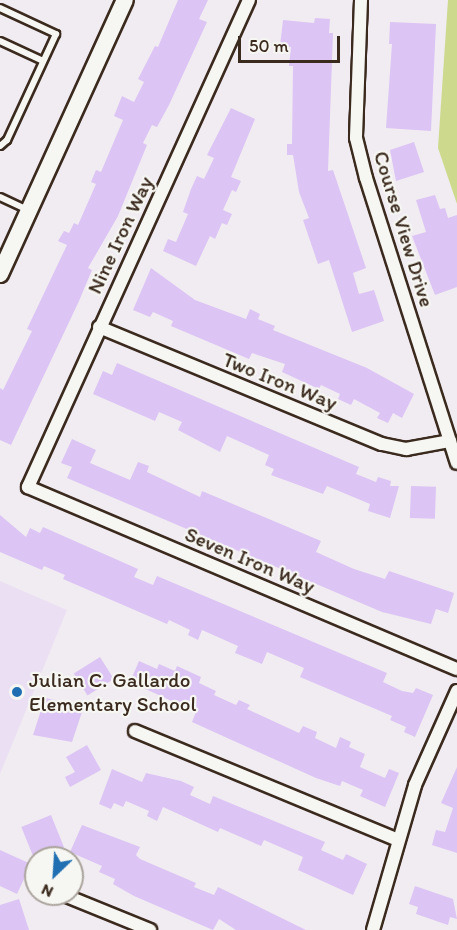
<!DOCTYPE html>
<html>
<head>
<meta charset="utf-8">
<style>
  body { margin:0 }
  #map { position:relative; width:457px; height:930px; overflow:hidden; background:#f1ecf2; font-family:Itim,sans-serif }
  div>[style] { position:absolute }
  .built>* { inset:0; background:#ebe0f3 }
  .green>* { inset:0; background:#cdda8d }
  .building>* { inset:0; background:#dcc4f4; transform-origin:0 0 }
  .roads { filter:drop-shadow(2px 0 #3b2a1e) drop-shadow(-2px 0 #3b2a1e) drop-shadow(0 2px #3b2a1e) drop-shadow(0 -2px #3b2a1e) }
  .lane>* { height:6px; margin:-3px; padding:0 3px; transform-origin:3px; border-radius:3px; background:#f6f6f2 }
  .street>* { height:12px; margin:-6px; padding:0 6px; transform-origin:6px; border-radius:6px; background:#f6f6f2 }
  .secondary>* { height:16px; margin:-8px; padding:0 8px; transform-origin:8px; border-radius:8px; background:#f6f6f2 }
  .dots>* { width:16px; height:16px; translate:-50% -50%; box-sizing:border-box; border:3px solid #f6f6f2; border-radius:50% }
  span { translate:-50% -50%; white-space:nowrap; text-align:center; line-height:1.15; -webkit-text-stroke:4.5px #f6f6f2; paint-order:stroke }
  .street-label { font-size:21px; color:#3b2a1e }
  .poi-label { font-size:21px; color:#3b2a1e }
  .left { translate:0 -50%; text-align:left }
  .north { position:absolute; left:24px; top:846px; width:60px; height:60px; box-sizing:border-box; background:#f6f6f2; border:2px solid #aba49d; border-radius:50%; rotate:205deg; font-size:16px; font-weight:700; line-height:24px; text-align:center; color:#3b2a1e }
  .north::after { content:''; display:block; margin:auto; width:21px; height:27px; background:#1f6fb2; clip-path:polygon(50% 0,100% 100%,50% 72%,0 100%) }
  .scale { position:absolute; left:238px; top:36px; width:102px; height:27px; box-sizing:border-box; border:3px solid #3b2a1e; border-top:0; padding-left:8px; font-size:18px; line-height:21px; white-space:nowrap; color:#3b2a1e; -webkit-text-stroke:4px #f6f6f2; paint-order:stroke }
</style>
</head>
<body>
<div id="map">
  <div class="built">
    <i style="clip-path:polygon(0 581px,67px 610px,0 774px)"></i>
  </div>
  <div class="green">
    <i style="clip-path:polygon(448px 0,457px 0,457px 204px,438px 148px)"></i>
  </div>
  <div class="building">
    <i style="clip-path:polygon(178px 0,208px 0,199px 19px,207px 22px,169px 105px,157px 127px,152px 125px,143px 143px,147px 145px,118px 216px,88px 268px,92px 270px,79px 301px,11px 445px,0 440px,0 388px,3px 390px,32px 331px,27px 329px,67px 245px,58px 241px,64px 231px,69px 233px,74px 223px,78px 225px,96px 184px,91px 182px,96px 170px,101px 172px,123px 120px,114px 116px,122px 96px,134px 102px,144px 82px,138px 79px,155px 46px,158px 47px)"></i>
    <i style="clip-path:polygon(315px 18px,330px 19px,329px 33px,333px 33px,328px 171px,333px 170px,366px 268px,353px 273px,359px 294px,374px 290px,384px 321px,352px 332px,329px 260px,318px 264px,303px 220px,309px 218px,299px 192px,293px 155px,287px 155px,287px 144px,292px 144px,293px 66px,289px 66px,291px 47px,280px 46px,283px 20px,314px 23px)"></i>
    <i style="clip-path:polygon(390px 22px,436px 24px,431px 131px,386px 128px,392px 44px,389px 44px)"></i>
    <i style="clip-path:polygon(231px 108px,255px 119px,231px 177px,241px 181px,236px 192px,232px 190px,223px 210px,232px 214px,227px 225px,222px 223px,215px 239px,210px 236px,196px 266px,163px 251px,168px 239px,176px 242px,188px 214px,183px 212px,191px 189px,197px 176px,204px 179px,214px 158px,207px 155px)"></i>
    <i style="clip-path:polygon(414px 142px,424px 172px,396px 181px,390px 150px)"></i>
    <i style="clip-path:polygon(435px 195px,440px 209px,445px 208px,448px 218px,457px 215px,457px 287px,435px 295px,412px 236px,426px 232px,416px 200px)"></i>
    <i style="clip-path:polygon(151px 268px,195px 300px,246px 319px,250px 309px,260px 314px,258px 319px,275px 326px,273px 330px,367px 368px,414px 394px,402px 418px,393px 413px,388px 423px,377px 418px,380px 413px,354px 399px,351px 405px,338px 399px,340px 394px,321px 385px,319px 389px,282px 372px,285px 364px,252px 353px,249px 359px,171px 326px,173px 321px,153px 312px,150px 317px,133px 310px)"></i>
    <i style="clip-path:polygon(117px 363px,359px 467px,356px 474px,376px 482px,378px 477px,391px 481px,390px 486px,399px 486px,390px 518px,368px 511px,370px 504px,327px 486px,323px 494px,271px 475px,274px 469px,265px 465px,269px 455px,227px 436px,220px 452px,178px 430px,182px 422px,159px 412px,155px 421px,93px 394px,103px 371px,112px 375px)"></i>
    <i style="clip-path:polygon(72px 439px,96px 450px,90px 463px,130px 480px,138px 462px,149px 466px,147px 472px,200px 497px,202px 491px,321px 541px,316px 552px,354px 569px,385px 579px,389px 571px,454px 593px,448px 613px,436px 609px,431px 624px,382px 612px,67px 478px,72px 467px,61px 463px)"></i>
    <i style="left:411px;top:486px;width:25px;height:32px;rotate:2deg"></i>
    <i style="clip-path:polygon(0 515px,26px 537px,30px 528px,40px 533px,43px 527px,138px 569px,134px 577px,153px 585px,157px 576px,387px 673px,383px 682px,402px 691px,413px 693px,416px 688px,433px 695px,415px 737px,404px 732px,406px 727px,390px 720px,392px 716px,300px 677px,304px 668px,267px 652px,262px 664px,235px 653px,238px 646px,202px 630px,198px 640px,188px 635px,190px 630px,169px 620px,167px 624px,63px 579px,65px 575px,44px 566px,42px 570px,0 552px)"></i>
    <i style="left:100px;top:657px;width:26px;height:31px;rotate:58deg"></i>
    <i style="clip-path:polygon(139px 661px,157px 669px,159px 664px,175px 671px,177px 666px,201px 677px,199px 683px,216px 691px,214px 695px,236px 705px,239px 700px,250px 705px,247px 709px,299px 733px,303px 726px,317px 732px,315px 738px,336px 748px,340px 737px,351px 742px,349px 747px,365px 754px,360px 767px,385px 778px,389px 769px,399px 773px,385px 807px,360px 796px,363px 790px,342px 781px,340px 786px,316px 778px,192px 722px,196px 712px,130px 682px)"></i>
    <i style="clip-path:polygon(45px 698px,84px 706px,72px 742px,33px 735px)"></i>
    <i style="clip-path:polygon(87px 745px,101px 770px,70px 787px,65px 777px,75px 772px,66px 757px)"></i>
    <i style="clip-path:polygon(457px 767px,457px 853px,432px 845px,436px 830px,445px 832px,453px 808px,441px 803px)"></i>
    <i style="clip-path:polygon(112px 769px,142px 782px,146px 773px,181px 781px,194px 787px,190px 795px,210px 804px,213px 796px,325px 842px,321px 850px,343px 860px,346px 854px,367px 864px,353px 895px,298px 870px,303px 857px,264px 840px,261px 846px,220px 828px,218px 832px,163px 807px,157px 821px,147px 816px,149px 811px,126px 801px,123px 807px,114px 803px,111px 809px,99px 804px)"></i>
    <i style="left:51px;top:815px;width:35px;height:32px;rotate:68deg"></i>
    <i style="clip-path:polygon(82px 825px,140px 847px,136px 855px,140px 859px,196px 883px,194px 887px,214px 895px,218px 887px,306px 930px,236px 930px,219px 919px,213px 930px,134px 896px,113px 884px,115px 879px,99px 872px,102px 866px,70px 852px)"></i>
    <i style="clip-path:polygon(0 850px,31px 864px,17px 894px,0 886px)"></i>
    <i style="clip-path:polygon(415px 886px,453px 899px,457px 919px,450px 917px,448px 925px,416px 914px,418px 907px,409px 904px)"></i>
    <i style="clip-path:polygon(19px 899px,29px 930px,0 930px,0 905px)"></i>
  </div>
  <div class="roads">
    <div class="lane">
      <i style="left:0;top:8px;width:62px;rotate:24.9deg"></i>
      <i style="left:56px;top:34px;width:117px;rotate:114.8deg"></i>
      <i style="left:7px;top:140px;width:9px;rotate:139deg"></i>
      <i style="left:0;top:41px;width:47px;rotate:24.9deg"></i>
      <i style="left:0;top:197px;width:31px;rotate:25deg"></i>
    </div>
    <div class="street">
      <i style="left:249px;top:0;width:535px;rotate:114.41deg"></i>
      <i style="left:28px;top:487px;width:466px;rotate:23deg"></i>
      <i style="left:361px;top:0;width:138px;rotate:92.1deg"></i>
      <i style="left:356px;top:138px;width:41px;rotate:76deg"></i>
      <i style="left:366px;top:178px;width:299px;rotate:72.3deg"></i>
      <i style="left:99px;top:327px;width:306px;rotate:22.5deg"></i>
      <i style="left:382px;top:444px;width:25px;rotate:12deg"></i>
      <i style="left:406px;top:449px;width:45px;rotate:-10.3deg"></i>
      <i style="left:135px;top:731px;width:285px;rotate:22.5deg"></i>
      <i style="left:64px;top:895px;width:93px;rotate:22.1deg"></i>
      <i style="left:373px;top:930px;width:151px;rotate:-73.8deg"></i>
      <i style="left:415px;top:785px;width:103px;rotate:-65.9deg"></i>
    </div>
    <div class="secondary">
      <i style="left:0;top:274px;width:301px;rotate:-65.5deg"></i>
    </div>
  </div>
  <div class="dots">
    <i style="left:17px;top:692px;background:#1f6fb2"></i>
  </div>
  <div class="street-label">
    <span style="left:404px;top:229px;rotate:73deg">Course View Drive</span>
    <span style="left:120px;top:235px;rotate:-65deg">Nine Iron Way</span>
    <span style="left:280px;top:381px;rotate:22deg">Two Iron Way</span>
    <span style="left:250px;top:560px;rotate:23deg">Seven Iron Way</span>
  </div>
  <div class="poi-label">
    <span class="left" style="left:29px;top:692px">Julian C. Gallardo<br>Elementary School</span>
  </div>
  <div class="north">N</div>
  <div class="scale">50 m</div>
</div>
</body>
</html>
